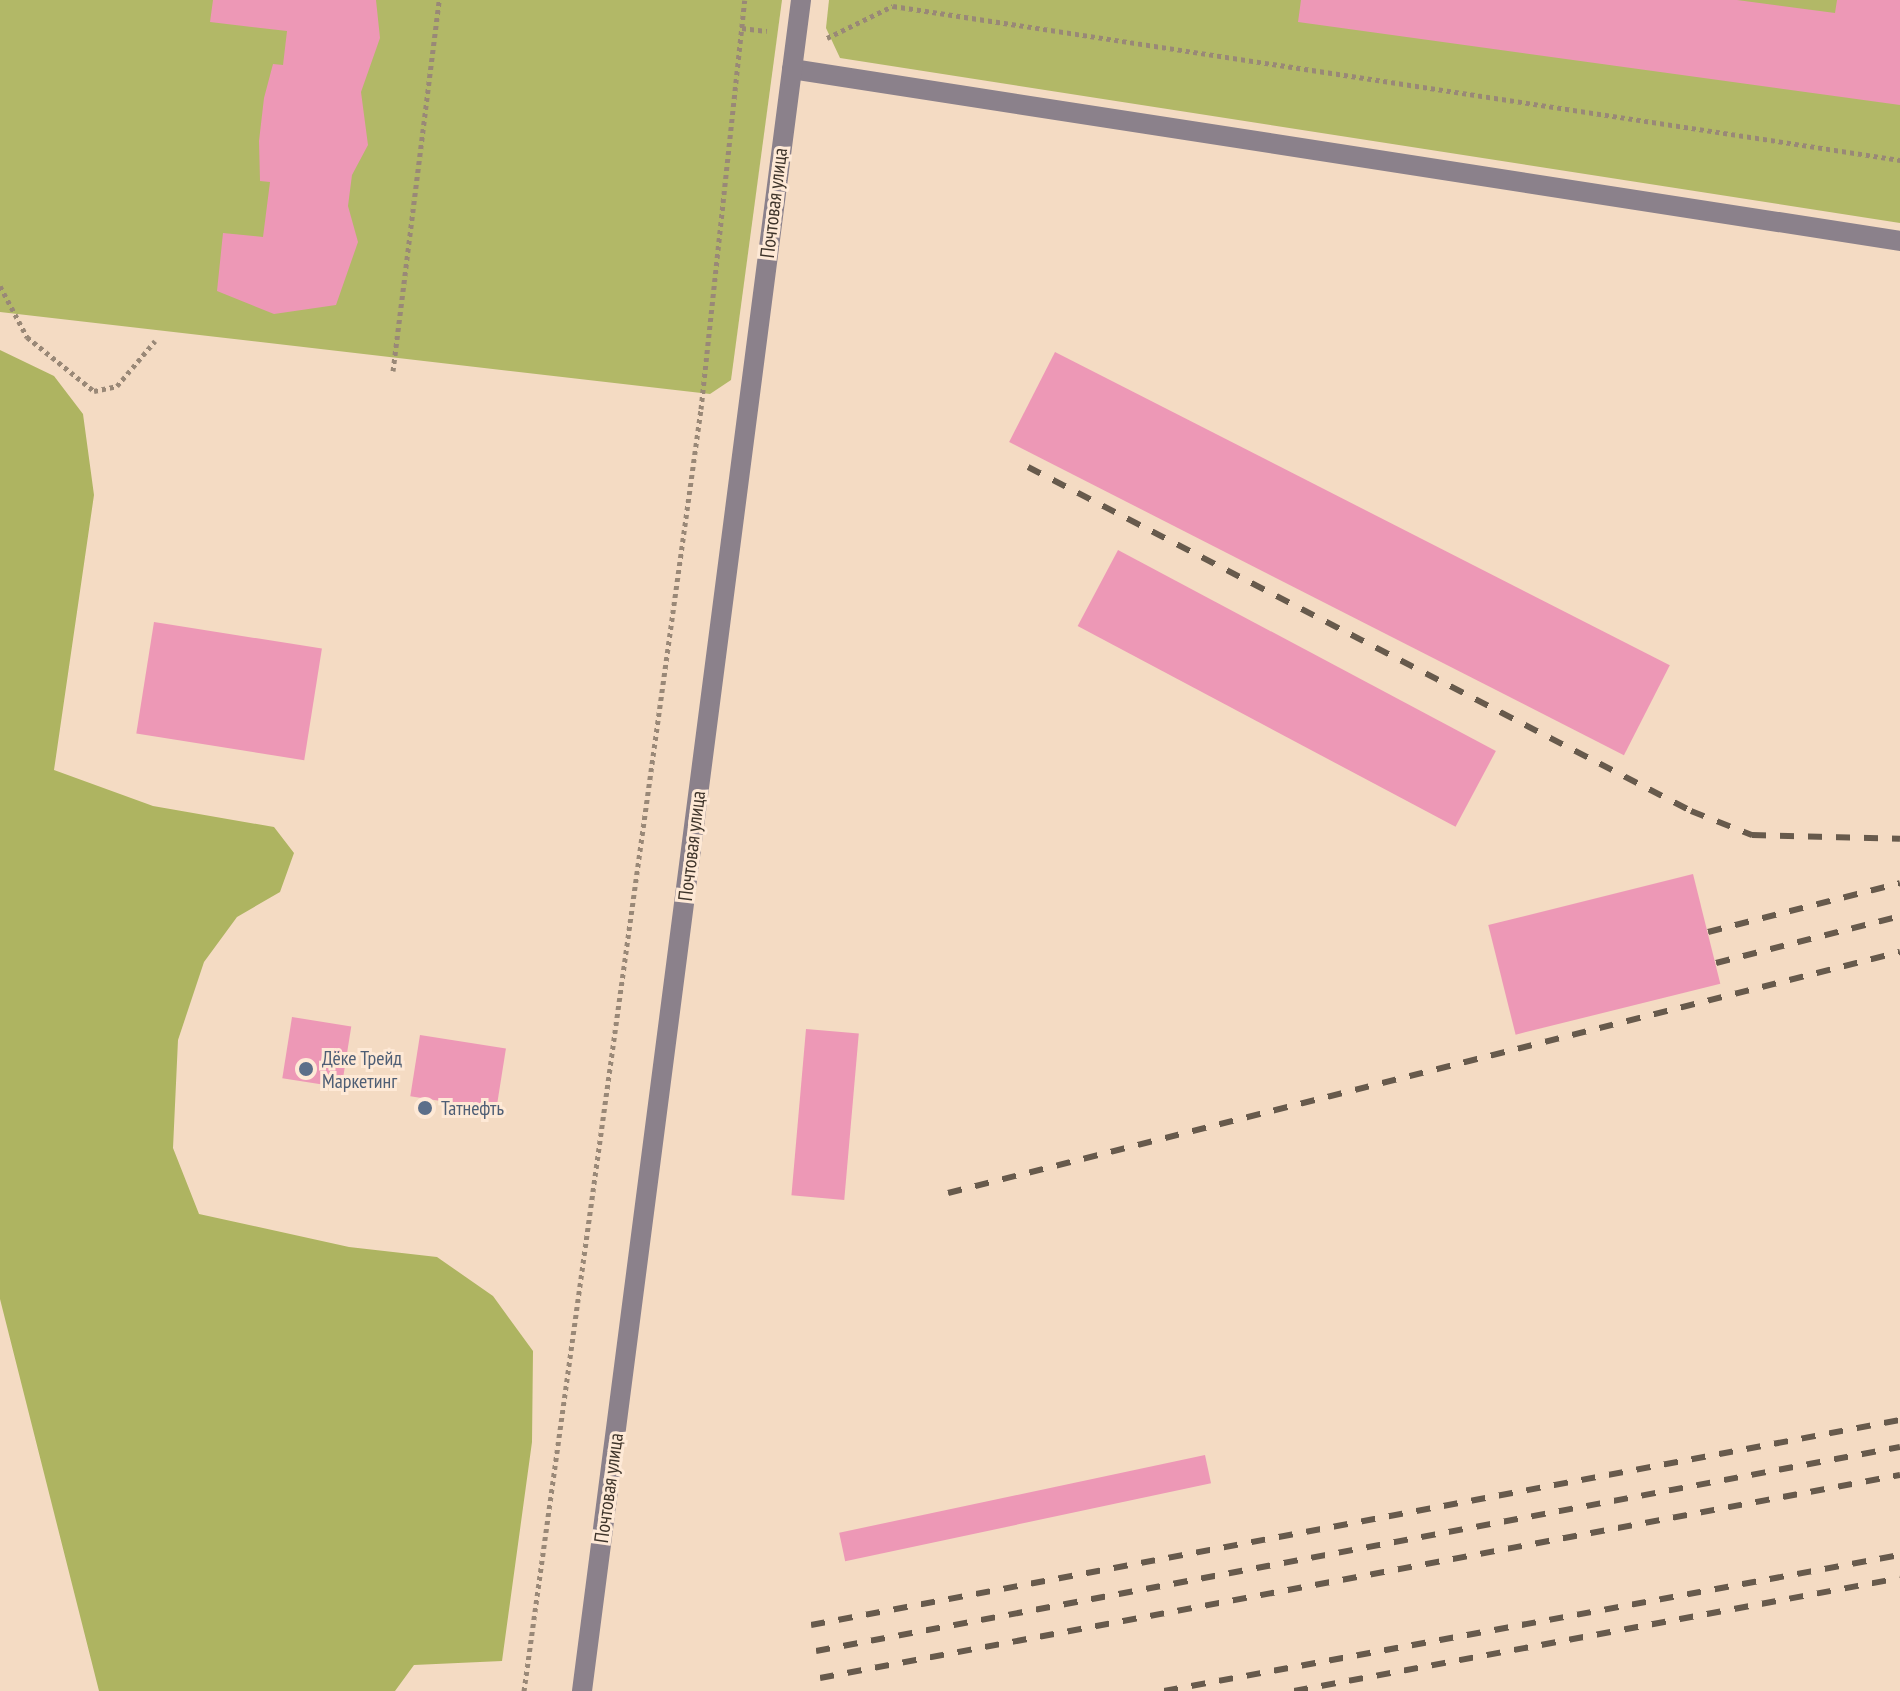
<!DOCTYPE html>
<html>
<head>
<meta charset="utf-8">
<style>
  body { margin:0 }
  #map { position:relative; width:1900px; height:1691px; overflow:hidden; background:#f4dbc3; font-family:"PT Sans Narrow",sans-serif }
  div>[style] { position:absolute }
  .green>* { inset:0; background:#b2b867 }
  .forest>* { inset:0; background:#aeb461 }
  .building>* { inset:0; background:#ed98b6; transform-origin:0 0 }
  .path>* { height:5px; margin-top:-2.5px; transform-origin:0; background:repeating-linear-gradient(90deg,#987 0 4px,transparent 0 8px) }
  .minor>* { height:20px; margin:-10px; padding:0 10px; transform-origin:10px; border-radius:10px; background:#8b818b }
  .rail>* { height:6px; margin-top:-3px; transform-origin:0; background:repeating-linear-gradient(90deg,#675a4c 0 14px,transparent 0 28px) }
  .dots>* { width:22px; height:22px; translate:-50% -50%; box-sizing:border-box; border:4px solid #fee9d6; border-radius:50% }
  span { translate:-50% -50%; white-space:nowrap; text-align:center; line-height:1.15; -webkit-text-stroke:6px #fee9d6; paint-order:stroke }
  .street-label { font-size:20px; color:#3e342a }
  .service-label { font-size:20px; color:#4e5e75 }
  .left { translate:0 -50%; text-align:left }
</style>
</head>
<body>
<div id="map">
  <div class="green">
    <i style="clip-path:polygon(0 0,782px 0,731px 380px,710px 394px,0 312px)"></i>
    <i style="clip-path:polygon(829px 0,1900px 0,1900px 223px,840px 58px,826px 28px)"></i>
  </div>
  <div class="forest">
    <i style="clip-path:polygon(0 350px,54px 376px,83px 414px,94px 495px,54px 770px,153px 806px,274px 827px,294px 853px,280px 892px,237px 917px,204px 962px,178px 1040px,173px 1148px,199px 1214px,349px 1247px,437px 1257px,493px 1296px,533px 1351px,532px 1442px,502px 1661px,414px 1665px,395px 1691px,99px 1691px,0 1299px)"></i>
  </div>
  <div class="building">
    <i style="clip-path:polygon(213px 0,376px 0,380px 38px,361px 92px,368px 145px,352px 175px,348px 206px,358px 242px,336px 305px,274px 314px,217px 291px,223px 233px,263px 237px,270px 182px,260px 181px,259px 141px,264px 98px,273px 64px,283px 65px,287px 31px,210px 22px)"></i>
    <i style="clip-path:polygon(1301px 0,1737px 0,1835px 13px,1837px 0,1900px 0,1900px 105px,1298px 22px)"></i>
    <i style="left:1055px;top:352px;width:690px;height:101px;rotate:27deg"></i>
    <i style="left:1118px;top:550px;width:428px;height:86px;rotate:28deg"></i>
    <i style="left:154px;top:622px;width:170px;height:113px;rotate:9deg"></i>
    <i style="left:1693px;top:874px;width:113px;height:211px;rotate:76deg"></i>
    <i style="left:292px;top:1017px;width:60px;height:62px;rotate:9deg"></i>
    <i style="left:806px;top:1029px;width:53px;height:167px;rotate:5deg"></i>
    <i style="left:420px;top:1035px;width:87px;height:62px;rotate:9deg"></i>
    <i style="left:1205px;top:1455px;width:29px;height:374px;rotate:78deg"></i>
  </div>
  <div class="path">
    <i style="left:742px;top:28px;width:25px;rotate:7deg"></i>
    <i style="left:827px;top:38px;width:73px;rotate:-25.9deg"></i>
    <i style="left:893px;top:6px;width:1019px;rotate:8.69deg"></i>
    <i style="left:0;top:286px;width:58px;rotate:62.1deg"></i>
    <i style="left:27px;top:337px;width:86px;rotate:38.9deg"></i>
    <i style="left:94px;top:391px;width:24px;rotate:-12deg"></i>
    <i style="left:117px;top:386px;width:59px;rotate:-49.8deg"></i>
    <i style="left:393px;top:371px;width:374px;rotate:-82.9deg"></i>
    <i style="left:524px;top:1691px;width:1294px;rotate:-82.14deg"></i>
    <i style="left:701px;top:409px;width:411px;rotate:-83.9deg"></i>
  </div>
  <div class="minor">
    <i style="left:792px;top:69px;width:1121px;rotate:8.82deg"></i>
    <i style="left:582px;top:1691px;width:1705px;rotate:-82.62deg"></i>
  </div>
  <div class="rail">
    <i style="left:1028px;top:467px;width:747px;rotate:27.42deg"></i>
    <i style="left:1691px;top:811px;width:66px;rotate:21.5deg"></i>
    <i style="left:1752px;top:835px;width:148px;rotate:1.5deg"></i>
    <i style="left:1708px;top:932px;width:198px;rotate:-14.3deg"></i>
    <i style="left:1716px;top:963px;width:190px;rotate:-14.3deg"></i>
    <i style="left:948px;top:1193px;width:982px;rotate:-14.21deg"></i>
    <i style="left:811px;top:1625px;width:1108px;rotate:-10.66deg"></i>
    <i style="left:816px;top:1651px;width:1103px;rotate:-10.66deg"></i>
    <i style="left:820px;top:1678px;width:1099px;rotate:-10.65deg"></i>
    <i style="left:1164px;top:1691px;width:748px;rotate:-10.47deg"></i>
    <i style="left:1294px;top:1691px;width:616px;rotate:-10.56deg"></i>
  </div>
  <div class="dots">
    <i style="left:306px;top:1069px;background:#5c6f8a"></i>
    <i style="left:425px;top:1108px;background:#5c6f8a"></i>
  </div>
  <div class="street-label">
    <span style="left:774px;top:203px;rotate:-83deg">Почтовая улица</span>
    <span style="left:692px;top:846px;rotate:-83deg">Почтовая улица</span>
    <span style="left:609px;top:1488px;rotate:-82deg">Почтовая улица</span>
  </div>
  <div class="service-label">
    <span class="left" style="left:322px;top:1070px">Дёке Трейд<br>Маркетинг</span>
    <span class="left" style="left:441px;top:1108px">Татнефть</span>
  </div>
</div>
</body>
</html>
